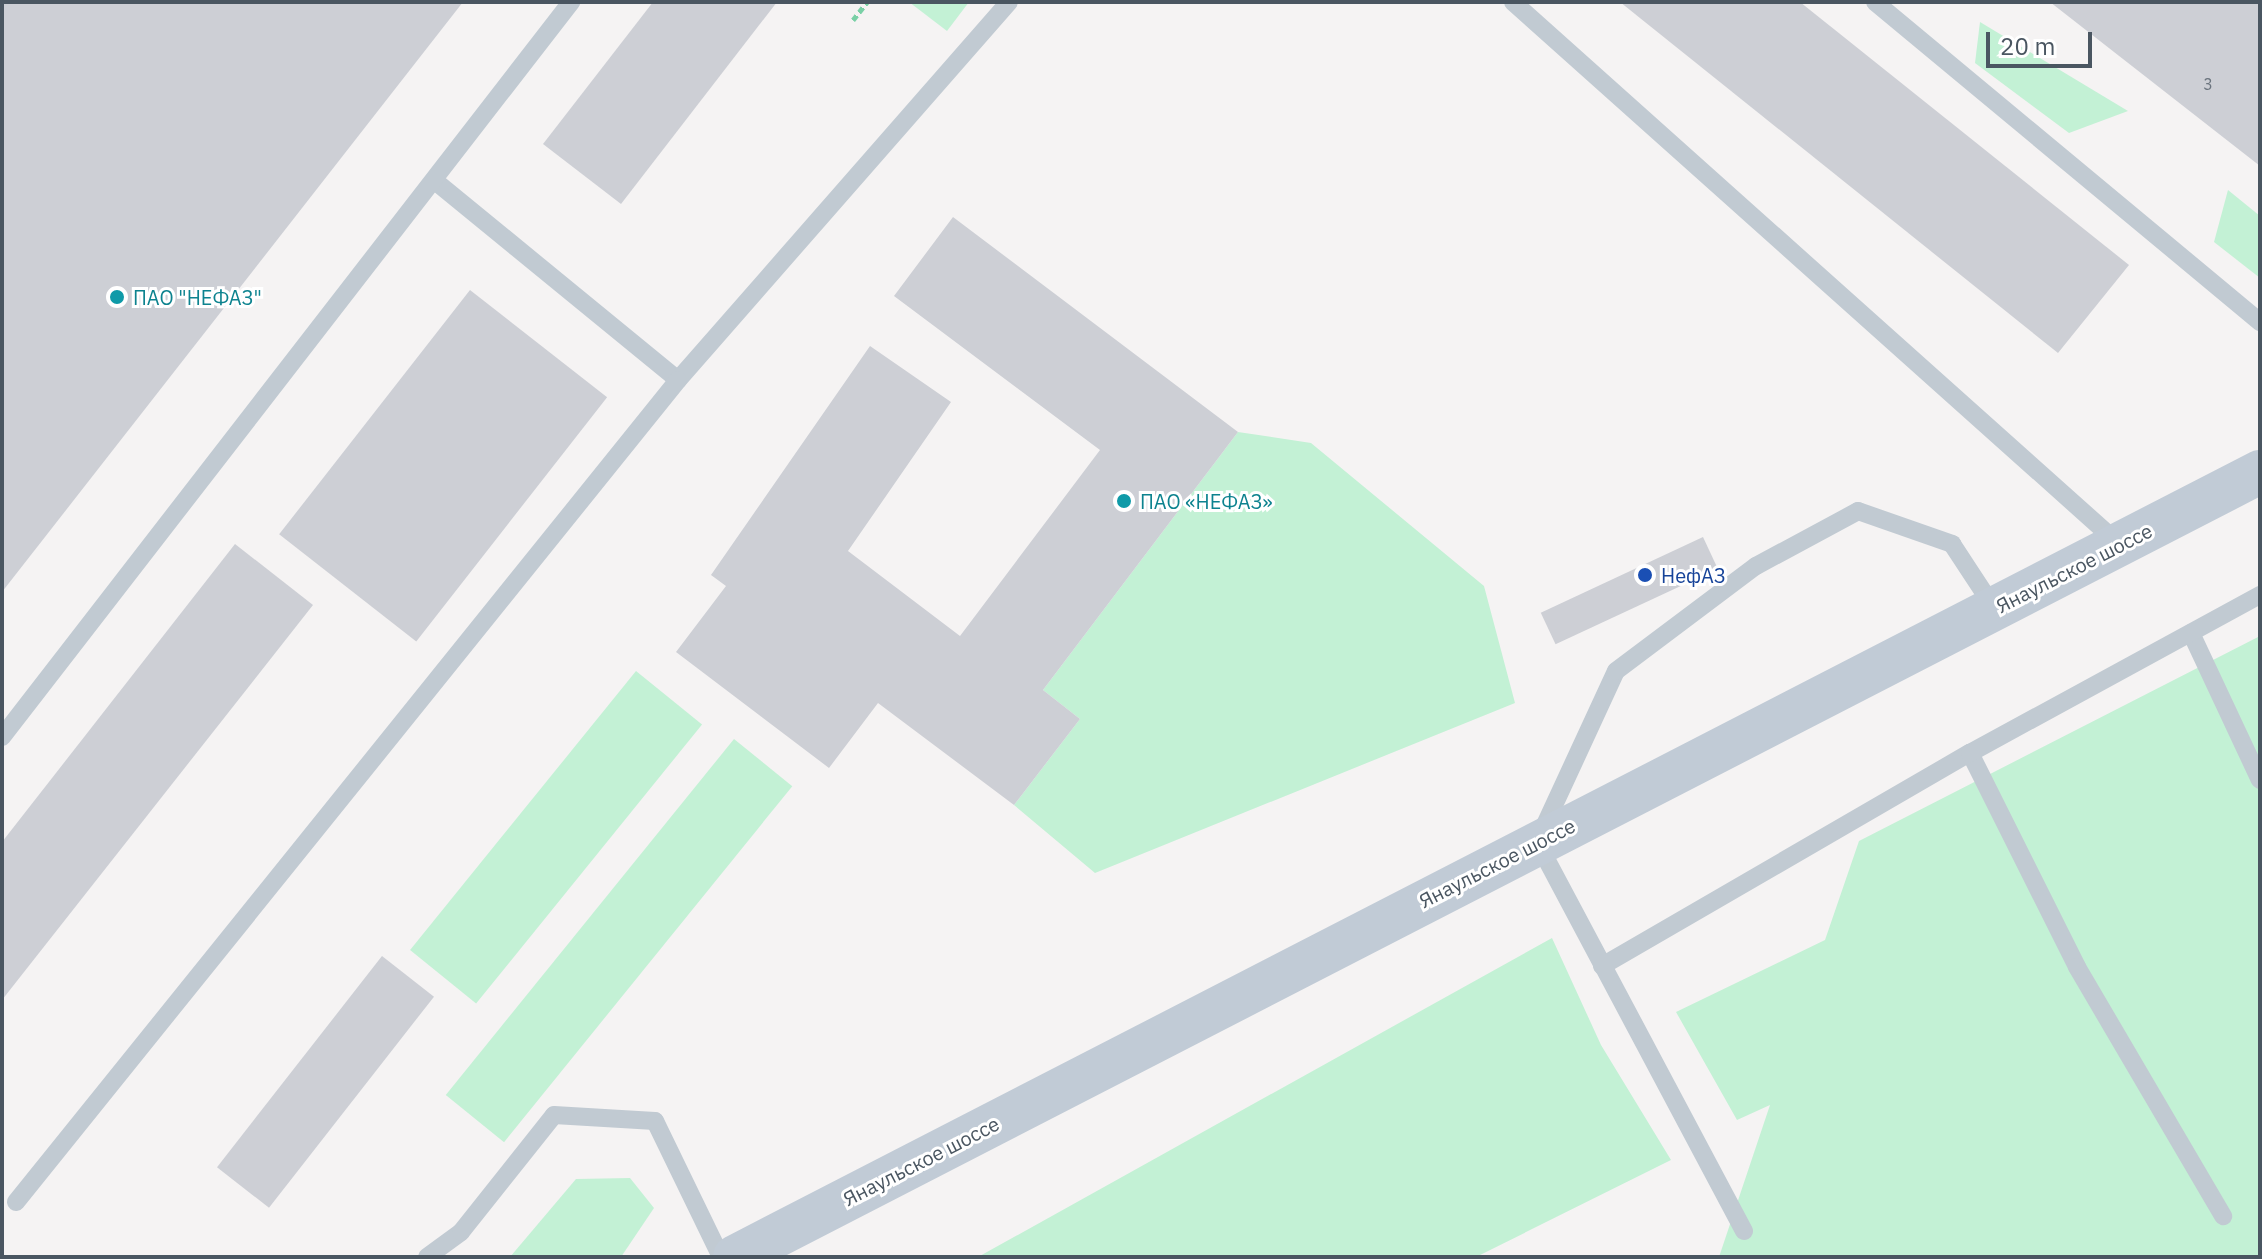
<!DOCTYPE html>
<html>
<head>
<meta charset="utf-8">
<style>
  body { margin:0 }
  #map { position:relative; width:2262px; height:1259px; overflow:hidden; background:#f5f3f3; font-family:"IBM Plex Sans",sans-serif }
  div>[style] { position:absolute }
  .green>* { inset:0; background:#c3f1d5; transform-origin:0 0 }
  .building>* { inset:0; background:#cdcfd5; transform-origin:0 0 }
  .path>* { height:5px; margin-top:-2.5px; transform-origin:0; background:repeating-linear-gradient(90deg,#7ad0a6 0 6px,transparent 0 10px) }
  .lane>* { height:18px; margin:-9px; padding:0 9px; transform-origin:9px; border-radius:9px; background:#c1cad2 }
  .secondary>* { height:44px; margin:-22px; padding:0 22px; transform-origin:22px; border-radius:22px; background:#c1cbd6 }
  .dots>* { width:22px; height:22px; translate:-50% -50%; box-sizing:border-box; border:4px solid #fff; border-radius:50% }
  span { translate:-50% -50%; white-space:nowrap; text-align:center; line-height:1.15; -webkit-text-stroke:6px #fff; paint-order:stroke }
  .number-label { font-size:16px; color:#6b747e }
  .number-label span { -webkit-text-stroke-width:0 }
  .culture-label { font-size:20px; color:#0d838f }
  .left { translate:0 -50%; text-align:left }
  .street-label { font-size:20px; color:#4a5661 }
  .transit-label { font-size:20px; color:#164399 }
  .frame { position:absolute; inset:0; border:4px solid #4a5661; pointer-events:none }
  .scale { position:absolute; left:1986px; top:32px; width:106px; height:36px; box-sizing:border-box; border:4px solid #4a5661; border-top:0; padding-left:10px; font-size:24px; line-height:28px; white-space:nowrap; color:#4a5661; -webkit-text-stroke:6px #fff; paint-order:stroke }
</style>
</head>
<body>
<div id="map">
  <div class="green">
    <i style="clip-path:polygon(909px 2px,969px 2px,947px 31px)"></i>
    <i style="clip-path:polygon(1980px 22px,2128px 111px,2069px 133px,1975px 63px)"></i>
    <i style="clip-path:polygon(2228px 190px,2260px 216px,2260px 278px,2214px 242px)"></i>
    <i style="clip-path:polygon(1238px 432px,1311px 443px,1484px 586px,1515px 703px,1095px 873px,1014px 805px,1080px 719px,1043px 690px)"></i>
    <i style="clip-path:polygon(2260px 636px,2260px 1257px,1719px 1257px,1770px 1105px,1737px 1120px,1676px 1012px,1825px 940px,1859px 841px)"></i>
    <i style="left:636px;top:671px;width:85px;height:359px;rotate:39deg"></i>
    <i style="left:734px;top:739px;width:75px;height:458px;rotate:39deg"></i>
    <i style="clip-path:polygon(1552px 938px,1601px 1045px,1671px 1160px,1476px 1257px,978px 1257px)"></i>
    <i style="clip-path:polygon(630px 1178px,654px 1208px,621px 1257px,510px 1257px,576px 1179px)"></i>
  </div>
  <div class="building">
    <i style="clip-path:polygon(2px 2px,463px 2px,2px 592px)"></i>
    <i style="clip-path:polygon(653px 2px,777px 2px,621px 204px,543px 144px)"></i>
    <i style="clip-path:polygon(1620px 2px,1800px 2px,2129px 265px,2058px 353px)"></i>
    <i style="clip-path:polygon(2050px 2px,2260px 2px,2260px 166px)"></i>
    <i style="clip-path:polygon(953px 217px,1238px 432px,1043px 690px,1080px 719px,1014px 805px,878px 703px,829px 768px,676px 652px,726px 586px,711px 575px,870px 346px,951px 402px,848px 551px,960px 636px,1100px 450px,894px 296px)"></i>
    <i style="left:470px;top:290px;width:174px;height:310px;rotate:38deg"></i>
    <i style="left:1703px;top:537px;width:35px;height:179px;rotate:65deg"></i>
    <i style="clip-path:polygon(235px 544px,313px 605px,2px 1000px,2px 842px)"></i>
    <i style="left:382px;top:956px;width:66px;height:268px;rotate:38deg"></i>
  </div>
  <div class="path">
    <i style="left:853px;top:20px;width:23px;rotate:-52deg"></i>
  </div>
  <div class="lane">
    <i style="left:1513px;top:2px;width:812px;rotate:41.8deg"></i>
    <i style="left:1875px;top:2px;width:501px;rotate:39.73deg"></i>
    <i style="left:435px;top:181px;width:314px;rotate:39.3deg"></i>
    <i style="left:678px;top:380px;width:502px;rotate:-48.79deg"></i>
    <i style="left:2191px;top:633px;width:162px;rotate:64.9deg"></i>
    <i style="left:2px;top:737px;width:930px;rotate:-52.25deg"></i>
    <i style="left:1970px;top:753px;width:239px;rotate:63.4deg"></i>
    <i style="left:2077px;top:967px;width:289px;rotate:59.6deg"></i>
    <i style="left:1602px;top:966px;width:425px;rotate:-30.1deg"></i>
    <i style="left:1970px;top:753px;width:330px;rotate:-28.6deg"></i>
    <i style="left:16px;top:1202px;width:1055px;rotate:-51.15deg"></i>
    <i style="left:1744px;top:1231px;width:441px;rotate:-118deg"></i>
    <i style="left:1537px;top:842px;width:188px;rotate:-65.2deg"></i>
    <i style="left:1616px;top:671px;width:175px;rotate:-36.9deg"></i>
    <i style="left:1756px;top:566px;width:116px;rotate:-28.3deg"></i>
    <i style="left:1858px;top:511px;width:100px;rotate:19.3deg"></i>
    <i style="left:1952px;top:544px;width:77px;rotate:56.7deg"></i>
    <i style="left:427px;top:1257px;width:42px;rotate:-36.3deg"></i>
    <i style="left:461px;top:1232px;width:149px;rotate:-51.5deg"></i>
    <i style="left:554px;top:1115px;width:101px;rotate:3.4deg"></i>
    <i style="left:655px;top:1121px;width:151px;rotate:64.1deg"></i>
  </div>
  <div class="secondary">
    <i style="left:735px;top:1257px;width:1715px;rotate:-27.24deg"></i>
  </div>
  <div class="dots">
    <i style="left:117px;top:297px;background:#0f9aa8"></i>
    <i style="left:1124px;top:501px;background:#0f9aa8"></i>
    <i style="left:1645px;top:575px;background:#1a4fb4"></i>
  </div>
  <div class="number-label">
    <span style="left:2208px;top:84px">3</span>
  </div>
  <div class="culture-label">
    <span class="left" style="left:133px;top:297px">ПАО "НЕФАЗ"</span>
    <span class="left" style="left:1140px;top:501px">ПАО «НЕФАЗ»</span>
  </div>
  <div class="street-label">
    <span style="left:2074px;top:568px;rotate:-27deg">Янаульское шоссе</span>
    <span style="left:1497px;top:863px;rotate:-27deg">Янаульское шоссе</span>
    <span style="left:921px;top:1161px;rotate:-27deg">Янаульское шоссе</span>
  </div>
  <div class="transit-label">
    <span class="left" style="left:1661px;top:575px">НефАЗ</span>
  </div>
  <div class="frame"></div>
  <div class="scale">20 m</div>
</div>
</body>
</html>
